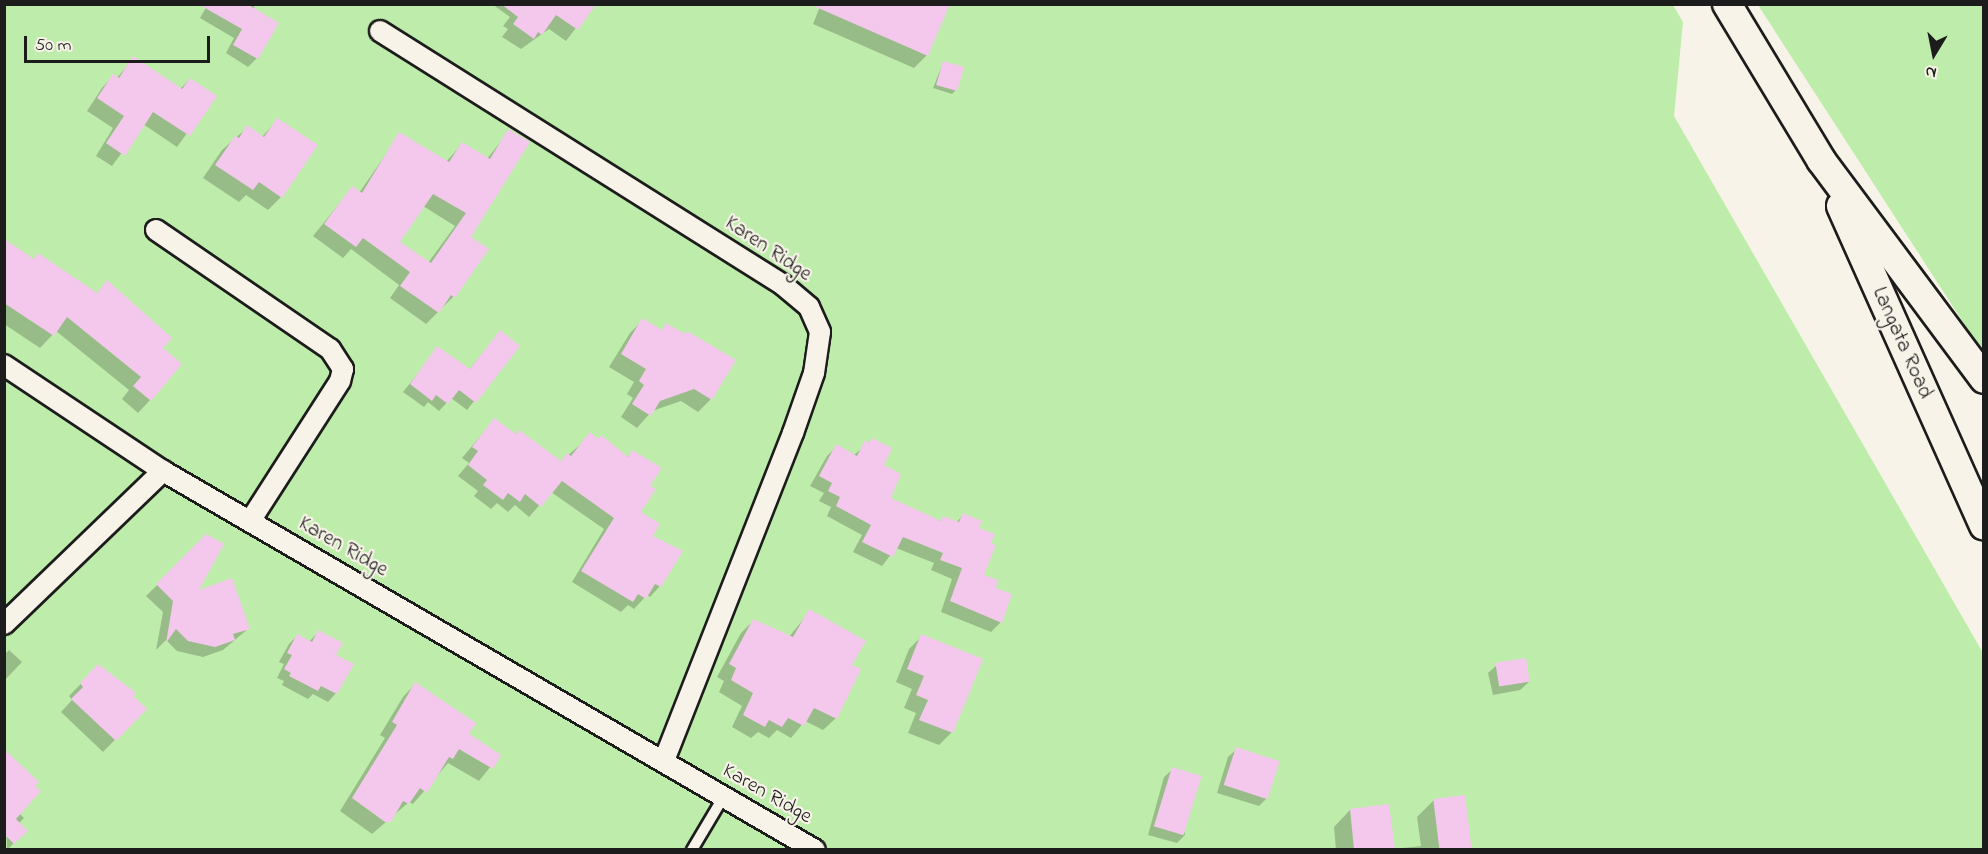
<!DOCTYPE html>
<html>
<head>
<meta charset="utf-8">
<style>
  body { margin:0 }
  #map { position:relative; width:1988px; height:854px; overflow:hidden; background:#f7f3e8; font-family:"Indie Flower",sans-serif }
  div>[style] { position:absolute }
  .green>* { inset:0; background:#beecaa }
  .shadow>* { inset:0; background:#0003 }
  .building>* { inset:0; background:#f4c7ec; transform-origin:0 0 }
  .roads { filter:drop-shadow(2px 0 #1c1c1c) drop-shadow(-2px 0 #1c1c1c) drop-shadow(0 2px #1c1c1c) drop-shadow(0 -2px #1c1c1c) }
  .service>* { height:10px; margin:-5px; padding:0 5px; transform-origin:5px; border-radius:5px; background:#f7f3e8 }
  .minor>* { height:20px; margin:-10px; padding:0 10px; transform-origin:10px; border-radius:10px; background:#f7f3e8 }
  .secondary>* { height:28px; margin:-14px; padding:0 14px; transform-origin:14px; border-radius:14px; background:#f7f3e8 }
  span { translate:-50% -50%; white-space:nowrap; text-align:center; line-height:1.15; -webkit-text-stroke:4.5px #f7f3e8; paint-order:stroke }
  .street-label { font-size:21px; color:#1c1c1c }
  .frame { position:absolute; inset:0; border:6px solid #1c1c1c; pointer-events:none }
  .north { position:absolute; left:1904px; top:24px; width:60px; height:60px; -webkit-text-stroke:4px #f7f3e8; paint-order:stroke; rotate:190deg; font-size:16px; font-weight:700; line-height:24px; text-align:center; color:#1c1c1c }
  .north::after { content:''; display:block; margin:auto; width:21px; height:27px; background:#1c1c1c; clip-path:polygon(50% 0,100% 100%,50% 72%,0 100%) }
  .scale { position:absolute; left:24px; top:36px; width:186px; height:27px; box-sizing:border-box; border:3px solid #1c1c1c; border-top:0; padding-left:8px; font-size:18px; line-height:21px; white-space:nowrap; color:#1c1c1c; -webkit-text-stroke:4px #f7f3e8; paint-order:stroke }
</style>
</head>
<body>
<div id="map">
  <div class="green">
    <i style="clip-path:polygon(5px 5px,1673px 5px,1683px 22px,1674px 116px,1983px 653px,1983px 849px,5px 850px)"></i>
    <i style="clip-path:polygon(1758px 5px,1983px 5px,1983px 353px)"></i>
  </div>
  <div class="shadow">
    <i style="clip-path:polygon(208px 4px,254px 4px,257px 58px,248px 67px,226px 53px,234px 38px,200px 18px)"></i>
    <i style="clip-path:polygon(492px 4px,594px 4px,566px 41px,549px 29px,521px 49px,502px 37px,508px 29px,503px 26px,510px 17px)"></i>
    <i style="clip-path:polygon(821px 4px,927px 55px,914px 68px,813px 24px)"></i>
    <i style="clip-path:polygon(134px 58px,180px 89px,190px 79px,214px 96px,177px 147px,143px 124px,112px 166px,96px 156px,113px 128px,87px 111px,102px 88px,113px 76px,116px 79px)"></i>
    <i style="clip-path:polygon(943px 63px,956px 90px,952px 94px,933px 88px)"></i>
    <i style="clip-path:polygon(277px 120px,281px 197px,268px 210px,246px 195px,239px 202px,203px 178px,222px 150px,248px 127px,262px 137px)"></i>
    <i style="clip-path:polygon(evenodd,509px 131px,469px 237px,486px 249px,453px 297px,426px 324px,390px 298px,399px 285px,351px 249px,343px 258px,313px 236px,352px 188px,359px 193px,400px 134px,446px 162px,462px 144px,487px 159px,509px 131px,423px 206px,455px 226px,428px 263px,398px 243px,423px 206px)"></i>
    <i style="clip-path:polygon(4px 249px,33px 260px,38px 254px,96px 294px,107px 282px,161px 348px,150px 400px,138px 413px,122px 399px,129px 390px,56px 331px,40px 348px,4px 324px)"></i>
    <i style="clip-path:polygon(643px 320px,661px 331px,667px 325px,711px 399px,698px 412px,681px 401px,652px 411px,637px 428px,621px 417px,633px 398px,627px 394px,634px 382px,609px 367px,630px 333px)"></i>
    <i style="clip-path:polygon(500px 332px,518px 346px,467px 410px,451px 398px,439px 411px,428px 402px,424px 407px,403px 392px,438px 348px,469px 370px)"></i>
    <i style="clip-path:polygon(494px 420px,560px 462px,580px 445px,626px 458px,633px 452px,648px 486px,639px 513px,651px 536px,660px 586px,650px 597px,647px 595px,634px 609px,628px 605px,621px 612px,572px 582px,604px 529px,551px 492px,529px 517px,515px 505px,508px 512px,497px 503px,491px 509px,474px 496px,478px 491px,458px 476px,469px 463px,462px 458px)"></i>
    <i style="clip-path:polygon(872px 440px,889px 498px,939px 522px,944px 518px,956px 523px,963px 515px,977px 528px,982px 576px,994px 589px,1001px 622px,991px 632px,941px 612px,952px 579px,931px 570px,934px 563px,896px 548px,882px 566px,853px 552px,862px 535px,827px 516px,831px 507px,819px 501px,824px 493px,810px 486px,827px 456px,837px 446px,854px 455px)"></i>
    <i style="clip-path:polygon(207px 536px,196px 592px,249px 628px,223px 650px,203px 657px,177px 651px,166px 640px,156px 650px,163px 612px,146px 596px)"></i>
    <i style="clip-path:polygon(810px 611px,850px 666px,836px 718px,823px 730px,805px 721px,791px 738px,777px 730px,769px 738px,758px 732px,751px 738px,732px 727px,742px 706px,719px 692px,724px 681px,717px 677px,741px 633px,753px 621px,789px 637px)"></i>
    <i style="clip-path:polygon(319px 631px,336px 693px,328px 702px,313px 694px,308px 699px,282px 685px,284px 681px,277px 678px,284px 664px,279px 662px,289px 644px,297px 636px,309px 642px)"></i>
    <i style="clip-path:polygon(922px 636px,952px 732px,939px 745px,908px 733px,916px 713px,904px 708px,912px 689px,896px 682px,909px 649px)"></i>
    <i style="clip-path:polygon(9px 650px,22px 662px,4px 681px,4px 655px)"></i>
    <i style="clip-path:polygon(1497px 665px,1529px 682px,1520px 690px,1493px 695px,1488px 673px)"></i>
    <i style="clip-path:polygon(98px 666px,145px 709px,103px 752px,61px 712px,72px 700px,69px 696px)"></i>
    <i style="clip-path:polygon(415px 684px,467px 734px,499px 756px,479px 781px,448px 763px,413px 804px,409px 802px,372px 834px,340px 811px,385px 738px,380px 735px,403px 697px)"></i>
    <i style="clip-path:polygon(4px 749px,37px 782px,19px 813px,24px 818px,19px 823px,26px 831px,7px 850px)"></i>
    <i style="clip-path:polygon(1237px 749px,1278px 762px,1267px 798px,1259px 806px,1217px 793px,1228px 757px)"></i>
    <i style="clip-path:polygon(1173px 769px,1185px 835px,1177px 843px,1148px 835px,1164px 777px)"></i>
    <i style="clip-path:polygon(1464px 796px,1470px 850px,1336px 850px,1334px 827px,1350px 810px,1388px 806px,1393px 849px,1421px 846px,1417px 817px,1434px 800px)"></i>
  </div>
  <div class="building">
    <i style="clip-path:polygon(198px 4px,247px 4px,279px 23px,258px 59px,233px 45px,242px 29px)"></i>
    <i style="clip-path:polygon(501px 4px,596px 4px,578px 30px,556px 15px,542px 35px,538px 32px,534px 39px,513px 24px,518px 17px)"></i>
    <i style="clip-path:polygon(809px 4px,950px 4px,928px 56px)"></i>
    <i style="clip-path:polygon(133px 56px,182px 89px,190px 78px,217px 96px,190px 136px,153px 112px,125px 156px,106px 143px,124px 116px,97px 98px,113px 74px,119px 78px)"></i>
    <i style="left:943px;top:61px;width:22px;height:25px;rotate:16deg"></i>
    <i style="clip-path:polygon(277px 118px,318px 145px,282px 198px,259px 182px,253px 190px,215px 165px,235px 136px,239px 138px,247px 125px,264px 137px)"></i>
    <i style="clip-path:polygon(evenodd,508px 129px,530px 142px,471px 237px,489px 249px,455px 298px,451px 295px,439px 313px,400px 286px,410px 272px,363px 238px,356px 247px,324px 224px,352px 186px,362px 193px,399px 132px,449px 162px,462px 142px,490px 159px,508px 129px,433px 194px,466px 213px,431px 263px,400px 242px,433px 194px)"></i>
    <i style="clip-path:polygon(4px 239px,34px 259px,38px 253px,97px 293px,107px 280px,172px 338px,163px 348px,182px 364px,151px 401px,133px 386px,141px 377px,67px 317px,54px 336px,4px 303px)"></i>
    <i style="clip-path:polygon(642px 318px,662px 330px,666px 323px,685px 334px,687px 331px,736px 360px,712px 400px,694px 389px,660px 401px,651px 416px,632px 404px,644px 385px,639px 381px,646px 369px,621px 354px)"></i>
    <i style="clip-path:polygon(500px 330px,520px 346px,476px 403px,459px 390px,448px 404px,436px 395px,432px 401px,410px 384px,437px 346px,470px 369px)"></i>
    <i style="clip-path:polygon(494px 418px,516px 434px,519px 430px,561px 461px,567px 453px,571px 456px,590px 432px,598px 439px,601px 435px,628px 457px,632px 450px,662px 468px,650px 486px,656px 489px,641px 512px,660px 524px,653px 536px,683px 551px,661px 587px,655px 584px,646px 599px,638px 594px,633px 602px,581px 571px,614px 518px,562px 481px,541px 507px,525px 494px,520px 502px,508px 493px,503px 500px,483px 485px,487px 480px,468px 465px,478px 451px,472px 447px)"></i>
    <i style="clip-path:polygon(872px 438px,892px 448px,884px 465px,901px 474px,891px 498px,941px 521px,943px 516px,959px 522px,963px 513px,982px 521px,979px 528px,995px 534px,991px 543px,996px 545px,984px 575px,998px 580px,996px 588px,1012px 594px,1002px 623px,950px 601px,962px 568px,940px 560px,943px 553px,903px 537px,893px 557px,862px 542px,871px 525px,836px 506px,840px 497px,828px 491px,832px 483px,819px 476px,836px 444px,857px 456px,865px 440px,869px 443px)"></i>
    <i style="clip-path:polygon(206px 534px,224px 544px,199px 590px,232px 578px,250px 629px,233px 634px,235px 640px,215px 647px,188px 641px,176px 629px,166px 643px,173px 601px,156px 584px)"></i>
    <i style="clip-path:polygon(809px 609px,866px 641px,852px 665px,861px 669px,837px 719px,814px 708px,804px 726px,788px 718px,782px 727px,769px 720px,765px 727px,743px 715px,753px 693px,731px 680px,736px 668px,729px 664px,753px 619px,793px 637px)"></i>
    <i style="clip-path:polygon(318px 630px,343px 643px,336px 655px,354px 664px,337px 694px,321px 686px,318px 691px,289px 676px,291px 673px,284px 669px,292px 655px,287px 653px,297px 634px,312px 642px)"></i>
    <i style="clip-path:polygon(921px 634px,983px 659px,953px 733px,919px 720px,928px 700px,916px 695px,924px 676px,907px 669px)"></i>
    <i style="left:1526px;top:658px;width:24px;height:31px;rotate:81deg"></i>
    <i style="clip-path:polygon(98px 664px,136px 693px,133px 696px,147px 709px,116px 741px,71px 699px,83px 687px,80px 683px)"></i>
    <i style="clip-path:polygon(415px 682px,476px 723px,469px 734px,501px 755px,493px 769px,459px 749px,453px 759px,449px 757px,427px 793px,420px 788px,409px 804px,403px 801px,391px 822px,385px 822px,352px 798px,397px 725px,392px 722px)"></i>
    <i style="left:1236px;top:747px;width:46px;height:40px;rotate:18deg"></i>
    <i style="clip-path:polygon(4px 749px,39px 782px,35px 786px,41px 791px,16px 819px,28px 831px,14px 844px,4px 834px)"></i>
    <i style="left:1172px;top:767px;width:31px;height:62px;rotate:17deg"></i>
    <i style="left:1465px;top:795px;width:54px;height:32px;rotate:83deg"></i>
    <i style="clip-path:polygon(1389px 804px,1395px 849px,1354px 849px,1350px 809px)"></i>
  </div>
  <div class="roads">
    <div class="service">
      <i style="left:692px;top:850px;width:63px;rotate:-59.3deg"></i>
    </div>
    <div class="minor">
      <i style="left:380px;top:31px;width:476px;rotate:32.2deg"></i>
      <i style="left:783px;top:285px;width:34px;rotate:40deg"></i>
      <i style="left:809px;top:307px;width:27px;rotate:66deg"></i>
      <i style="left:820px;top:332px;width:41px;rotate:98.3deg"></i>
      <i style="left:814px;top:373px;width:64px;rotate:109.3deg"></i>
      <i style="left:793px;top:433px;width:352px;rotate:111.5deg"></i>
      <i style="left:156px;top:230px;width:211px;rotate:34.4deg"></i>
      <i style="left:330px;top:349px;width:24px;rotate:57deg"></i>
      <i style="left:343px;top:369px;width:12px;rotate:104deg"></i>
      <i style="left:340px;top:381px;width:166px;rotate:122.7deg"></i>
      <i style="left:4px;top:365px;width:191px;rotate:33.7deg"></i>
      <i style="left:163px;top:471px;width:754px;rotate:30.17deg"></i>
      <i style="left:4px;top:624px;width:221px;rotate:-43.9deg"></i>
    </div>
    <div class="secondary">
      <i style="left:1727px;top:4px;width:182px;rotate:58.9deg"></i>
      <i style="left:1821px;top:160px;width:273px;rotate:53.3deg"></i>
      <i style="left:1841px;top:206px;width:350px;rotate:65.9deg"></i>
    </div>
  </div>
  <div class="street-label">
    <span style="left:768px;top:249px;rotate:34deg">Karen Ridge</span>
    <span style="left:1902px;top:343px;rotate:66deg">Langata Road</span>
    <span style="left:343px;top:547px;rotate:30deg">Karen Ridge</span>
    <span style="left:767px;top:794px;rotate:30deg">Karen Ridge</span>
  </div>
  <div class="frame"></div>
  <div class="north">N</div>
  <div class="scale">50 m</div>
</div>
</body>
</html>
